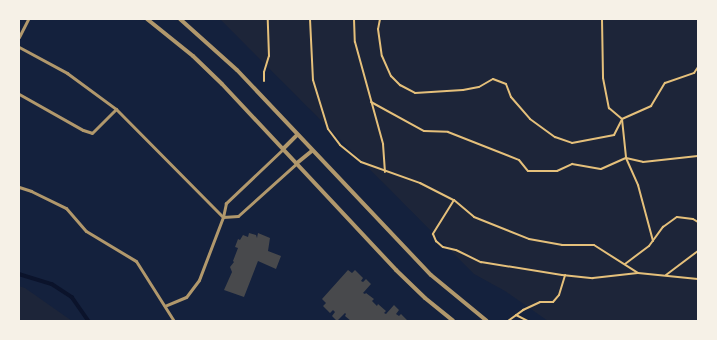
<!DOCTYPE html>
<html>
<head>
<meta charset="utf-8">
<style>
  body { margin:0 }
  #map { position:relative; width:717px; height:340px; overflow:hidden; background:#14213d; font-family:"Fira Sans Condensed",sans-serif }
  div>[style] { position:absolute }
  .green>* { inset:0; background:#1d2539 }
  .stream>* { height:3.5px; margin:-1.75px; padding:0 1.75px; transform-origin:1.75px; border-radius:1.75px; background:#0b132b }
  .building>* { inset:0; background:#48494c }
  .path>* { height:2px; margin:-1px; padding:0 1px; transform-origin:1px; border-radius:1px; background:#e5c07b }
  .service>* { height:3px; margin:-1.5px; padding:0 1.5px; transform-origin:1.5px; border-radius:1.5px; background:#b1986c }
  .minor>* { height:4px; margin:-2px; padding:0 2px; transform-origin:2px; border-radius:2px; background:#b1986c }
  span { translate:-50% -50%; white-space:nowrap; text-align:center; line-height:1.15; -webkit-text-stroke:3px #f6f1e7; paint-order:stroke }
  .frame { position:absolute; inset:0; border:20px solid #f6f1e7; pointer-events:none }
</style>
</head>
<body>
<div id="map">
  <div class="green">
    <i style="clip-path:polygon(220px 19px,698px 19px,698px 321px,548px 321px,505px 291px,474px 274px)"></i>
    <i style="clip-path:polygon(19px 286px,25px 288px,72px 321px,19px 321px)"></i>
  </div>
  <div class="stream">
    <i style="left:19px;top:274px;width:34px;rotate:17deg"></i>
    <i style="left:52px;top:284px;width:24px;rotate:33deg"></i>
    <i style="left:72px;top:297px;width:29px;rotate:55deg"></i>
  </div>
  <div class="building">
    <i style="clip-path:polygon(249px 233px,256px 235px,257px 238px,258px 233px,270px 238px,268px 251px,281px 256px,276px 269px,258px 261px,244px 297px,224px 290px,232px 272px,230px 267px,234px 262px,233px 261px,238px 248px,235px 247px,238px 239px,240px 240px,243px 235px,248px 237px)"></i>
    <i style="clip-path:polygon(348px 270px,352px 273px,355px 270px,363px 278px,361px 281px,363px 282px,366px 279px,371px 284px,363px 293px,365px 294px,366px 293px,374px 299px,372px 301px,377px 306px,378px 304px,386px 311px,384px 313px,386px 314px,394px 305px,399px 310px,396px 314px,399px 316px,401px 314px,408px 321px,351px 321px,345px 316px,346px 314px,345px 313px,337px 321px,332px 316px,335px 312px,333px 310px,330px 313px,323px 306px,326px 303px,322px 299px)"></i>
  </div>
  <div class="path">
    <i style="left:310px;top:19px;width:61px;rotate:87.2deg"></i>
    <i style="left:313px;top:80px;width:51px;rotate:73deg"></i>
    <i style="left:328px;top:129px;width:20px;rotate:53deg"></i>
    <i style="left:340px;top:145px;width:27px;rotate:39deg"></i>
    <i style="left:361px;top:162px;width:63px;rotate:19.6deg"></i>
    <i style="left:420px;top:183px;width:38px;rotate:27deg"></i>
    <i style="left:454px;top:200px;width:26px;rotate:40deg"></i>
    <i style="left:474px;top:217px;width:59px;rotate:21.8deg"></i>
    <i style="left:529px;top:239px;width:34px;rotate:10deg"></i>
    <i style="left:562px;top:245px;width:32px"></i>
    <i style="left:594px;top:245px;width:52px;rotate:32.5deg"></i>
    <i style="left:354px;top:19px;width:23px;rotate:88deg"></i>
    <i style="left:355px;top:42px;width:106px;rotate:74.6deg"></i>
    <i style="left:383px;top:144px;width:28px;rotate:86deg"></i>
    <i style="left:380px;top:19px;width:10px;rotate:101deg"></i>
    <i style="left:378px;top:29px;width:27px;rotate:82deg"></i>
    <i style="left:382px;top:56px;width:22px;rotate:66deg"></i>
    <i style="left:391px;top:76px;width:13px;rotate:45deg"></i>
    <i style="left:400px;top:85px;width:17px;rotate:28deg"></i>
    <i style="left:415px;top:93px;width:48px;rotate:-3.6deg"></i>
    <i style="left:463px;top:90px;width:16px;rotate:-11deg"></i>
    <i style="left:479px;top:87px;width:16px;rotate:-30deg"></i>
    <i style="left:493px;top:79px;width:14px;rotate:21deg"></i>
    <i style="left:506px;top:84px;width:14px;rotate:69deg"></i>
    <i style="left:511px;top:97px;width:29px;rotate:49deg"></i>
    <i style="left:530px;top:119px;width:31px;rotate:36deg"></i>
    <i style="left:555px;top:137px;width:18px;rotate:19deg"></i>
    <i style="left:572px;top:143px;width:43px;rotate:-10.8deg"></i>
    <i style="left:614px;top:135px;width:18px;rotate:-63deg"></i>
    <i style="left:622px;top:119px;width:32px;rotate:-24deg"></i>
    <i style="left:651px;top:106px;width:27px;rotate:-59deg"></i>
    <i style="left:665px;top:83px;width:31px;rotate:-19deg"></i>
    <i style="left:694px;top:73px;width:7px;rotate:-56deg"></i>
    <i style="left:602px;top:19px;width:59px;rotate:89deg"></i>
    <i style="left:603px;top:78px;width:31px;rotate:79deg"></i>
    <i style="left:609px;top:108px;width:17px;rotate:40deg"></i>
    <i style="left:622px;top:119px;width:39px;rotate:84deg"></i>
    <i style="left:626px;top:158px;width:30px;rotate:66deg"></i>
    <i style="left:638px;top:185px;width:58px;rotate:75deg"></i>
    <i style="left:264px;top:81px;width:9px;rotate:-90deg"></i>
    <i style="left:264px;top:72px;width:17px;rotate:-73deg"></i>
    <i style="left:269px;top:56px;width:37px;rotate:-92deg"></i>
    <i style="left:371px;top:102px;width:60px;rotate:28.7deg"></i>
    <i style="left:424px;top:131px;width:24px;rotate:2deg"></i>
    <i style="left:448px;top:132px;width:76px;rotate:21.5deg"></i>
    <i style="left:519px;top:160px;width:14px;rotate:51deg"></i>
    <i style="left:528px;top:171px;width:29px"></i>
    <i style="left:557px;top:171px;width:17px;rotate:-25deg"></i>
    <i style="left:572px;top:164px;width:29px;rotate:10deg"></i>
    <i style="left:601px;top:169px;width:27px;rotate:-24deg"></i>
    <i style="left:626px;top:158px;width:17px;rotate:13deg"></i>
    <i style="left:643px;top:162px;width:55px;rotate:-6.2deg"></i>
    <i style="left:454px;top:200px;width:40px;rotate:122deg"></i>
    <i style="left:433px;top:234px;width:8px;rotate:67deg"></i>
    <i style="left:436px;top:241px;width:9px;rotate:41deg"></i>
    <i style="left:443px;top:247px;width:13px;rotate:13deg"></i>
    <i style="left:456px;top:250px;width:28px;rotate:26deg"></i>
    <i style="left:481px;top:262px;width:82px;rotate:9.1deg"></i>
    <i style="left:562px;top:275px;width:31px;rotate:6deg"></i>
    <i style="left:593px;top:278px;width:45px;rotate:-6.3deg"></i>
    <i style="left:638px;top:273px;width:60px;rotate:5.7deg"></i>
    <i style="left:625px;top:264px;width:30px;rotate:-37deg"></i>
    <i style="left:649px;top:246px;width:24px;rotate:-54deg"></i>
    <i style="left:663px;top:227px;width:17px;rotate:-36deg"></i>
    <i style="left:677px;top:217px;width:16px;rotate:7deg"></i>
    <i style="left:693px;top:219px;width:6px;rotate:31deg"></i>
    <i style="left:666px;top:275px;width:40px;rotate:-37deg"></i>
    <i style="left:516px;top:315px;width:13px;rotate:27deg"></i>
    <i style="left:508px;top:321px;width:19px;rotate:-36deg"></i>
    <i style="left:523px;top:310px;width:19px;rotate:-25deg"></i>
    <i style="left:540px;top:302px;width:13px"></i>
    <i style="left:553px;top:302px;width:9px;rotate:-49deg"></i>
    <i style="left:559px;top:295px;width:21px;rotate:-73deg"></i>
  </div>
  <div class="service">
    <i style="left:19px;top:37px;width:20px;rotate:-63deg"></i>
    <i style="left:19px;top:47px;width:55px;rotate:28.4deg"></i>
    <i style="left:67px;top:73px;width:61px;rotate:36.3deg"></i>
    <i style="left:19px;top:94px;width:73px;rotate:29.4deg"></i>
    <i style="left:83px;top:130px;width:9px;rotate:18deg"></i>
    <i style="left:92px;top:133px;width:34px;rotate:-45deg"></i>
    <i style="left:116px;top:109px;width:152px;rotate:45.3deg"></i>
    <i style="left:223px;top:217px;width:67px;rotate:110.9deg"></i>
    <i style="left:199px;top:280px;width:21px;rotate:127deg"></i>
    <i style="left:186px;top:297px;width:23px;rotate:157deg"></i>
    <i style="left:283px;top:149px;width:79px;rotate:136.5deg"></i>
    <i style="left:226px;top:203px;width:14px;rotate:102deg"></i>
    <i style="left:223px;top:217px;width:15px;rotate:-4deg"></i>
    <i style="left:238px;top:216px;width:79px;rotate:-41.9deg"></i>
    <i style="left:19px;top:187px;width:13px;rotate:18deg"></i>
    <i style="left:31px;top:191px;width:39px;rotate:26deg"></i>
    <i style="left:66px;top:208px;width:30px;rotate:49deg"></i>
    <i style="left:86px;top:231px;width:58px;rotate:31deg"></i>
    <i style="left:136px;top:261px;width:71px;rotate:57.7deg"></i>
  </div>
  <div class="minor">
    <i style="left:147px;top:19px;width:59px;rotate:38.8deg"></i>
    <i style="left:193px;top:56px;width:40px;rotate:44deg"></i>
    <i style="left:222px;top:84px;width:255px;rotate:46.9deg"></i>
    <i style="left:396px;top:270px;width:40px;rotate:44deg"></i>
    <i style="left:425px;top:298px;width:36px;rotate:39deg"></i>
    <i style="left:180px;top:19px;width:76px;rotate:41.8deg"></i>
    <i style="left:237px;top:70px;width:282px;rotate:46.6deg"></i>
    <i style="left:431px;top:275px;width:72px;rotate:39.4deg"></i>
    <i style="left:283px;top:149px;width:20px;rotate:-45deg"></i>
    <i style="left:297px;top:163px;width:19px;rotate:-39deg"></i>
  </div>
  <div class="frame"></div>
</div>
</body>
</html>
